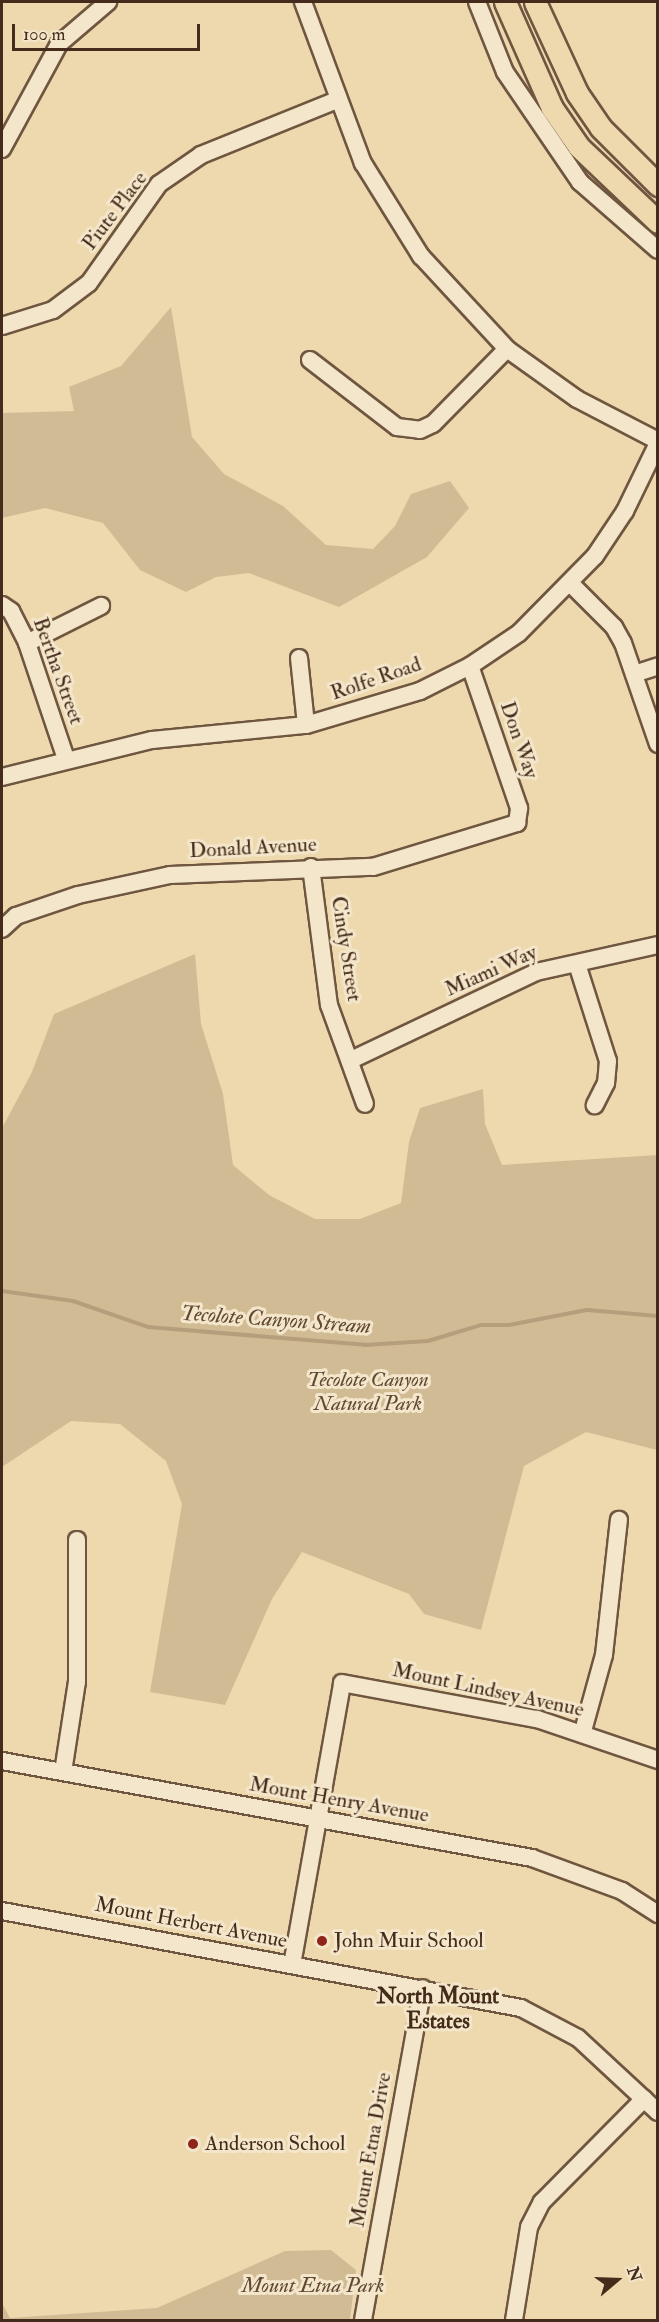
<!DOCTYPE html>
<html>
<head>
<meta charset="utf-8">
<style>
  body { margin:0 }
  #map { position:relative; width:659px; height:2322px; overflow:hidden; background:#eed9ae; font-family:"IM FELL Double Pica",serif }
  div>[style] { position:absolute }
  .green>* { inset:0; background:#d1bb95 }
  .stream>* { height:4px; margin:-2px; padding:0 2px; transform-origin:2px; border-radius:2px; background:#b59e7c }
  .roads { filter:drop-shadow(2px 0 #6f5640) drop-shadow(-2px 0 #6f5640) drop-shadow(0 2px #6f5640) drop-shadow(0 -2px #6f5640) }
  .minor>* { height:16px; margin:-8px; padding:0 8px; transform-origin:8px; border-radius:8px; background:#f4e6ca }
  .major>* { height:21px; margin:-10.5px; padding:0 10.5px; transform-origin:10.5px; border-radius:10.5px; background:#eed9ae }
  .dots>* { width:16px; height:16px; translate:-50% -50%; box-sizing:border-box; border:3px solid #f4e6ca; border-radius:50% }
  span { translate:-50% -50%; white-space:nowrap; text-align:center; line-height:1.15; -webkit-text-stroke:6px #f4e6ca; paint-order:stroke }
  .street-label { font-size:21px; color:#452b1b }
  .park-label { font-size:21px; color:#614833; font-style:italic }
  .poi-label { font-size:21px; color:#452b1b }
  .left { translate:0 -50%; text-align:left }
  .water-label { font-size:22px; color:#614833; font-style:italic }
  .neighbourhood-label { font-size:22px; color:#452b1b; font-weight:700 }
  .frame { position:absolute; inset:0; border:3px solid #452b1b; pointer-events:none }
  .north { position:absolute; left:587px; top:2250px; width:60px; height:60px; -webkit-text-stroke:4px #f4e6ca; paint-order:stroke; rotate:71deg; font-size:16px; font-weight:700; line-height:24px; text-align:center; color:#452b1b }
  .north::after { content:''; display:block; margin:auto; width:21px; height:27px; background:#452b1b; clip-path:polygon(50% 0,100% 100%,50% 72%,0 100%) }
  .scale { position:absolute; left:12px; top:24px; width:188px; height:27px; box-sizing:border-box; border:3px solid #452b1b; border-top:0; padding-left:8px; font-size:18px; line-height:21px; white-space:nowrap; color:#452b1b; -webkit-text-stroke:4px #f4e6ca; paint-order:stroke }
</style>
</head>
<body>
<div id="map">
  <div class="green">
    <i style="clip-path:polygon(171px 307px,192px 437px,224px 474px,283px 506px,326px 545px,373px 549px,395px 526px,411px 494px,450px 481px,469px 508px,427px 557px,339px 607px,249px 573px,216px 577px,186px 592px,140px 570px,103px 523px,45px 508px,2px 518px,2px 413px,74px 411px,69px 387px,121px 366px)"></i>
    <i style="clip-path:polygon(195px 954px,201px 1024px,223px 1094px,233px 1165px,269px 1195px,315px 1219px,360px 1219px,401px 1203px,409px 1142px,420px 1108px,483px 1089px,485px 1124px,502px 1165px,658px 1155px,657px 1450px,586px 1432px,524px 1466px,481px 1630px,424px 1614px,409px 1594px,302px 1552px,272px 1599px,225px 1705px,150px 1692px,182px 1504px,166px 1461px,120px 1424px,71px 1421px,2px 1467px,2px 1128px,32px 1072px,54px 1014px)"></i>
    <i style="clip-path:polygon(331px 2250px,356px 2270px,350px 2320px,2px 2320px,2px 2303px,10px 2318px,157px 2308px,285px 2251px)"></i>
  </div>
  <div class="stream">
    <i style="left:2px;top:1291px;width:72px;rotate:8deg"></i>
    <i style="left:73px;top:1301px;width:79px;rotate:19.1deg"></i>
    <i style="left:148px;top:1327px;width:218px;rotate:4.7deg"></i>
    <i style="left:365px;top:1345px;width:63px;rotate:-3.6deg"></i>
    <i style="left:428px;top:1341px;width:55px;rotate:-16.8deg"></i>
    <i style="left:481px;top:1325px;width:28px"></i>
    <i style="left:509px;top:1325px;width:79px;rotate:-10.9deg"></i>
    <i style="left:587px;top:1310px;width:71px;rotate:4.8deg"></i>
  </div>
  <div class="roads">
    <div class="minor">
      <i style="left:303px;top:2px;width:172px;rotate:69.6deg"></i>
      <i style="left:363px;top:163px;width:110px;rotate:58.1deg"></i>
      <i style="left:421px;top:256px;width:127px;rotate:47.2deg"></i>
      <i style="left:507px;top:349px;width:86px;rotate:35.5deg"></i>
      <i style="left:577px;top:399px;width:91px;rotate:27.4deg"></i>
      <i style="left:477px;top:2px;width:75px;rotate:68.2deg"></i>
      <i style="left:505px;top:72px;width:133px;rotate:55.7deg"></i>
      <i style="left:580px;top:182px;width:103px;rotate:41.1deg"></i>
      <i style="left:2px;top:149px;width:119px;rotate:-61.5deg"></i>
      <i style="left:59px;top:44px;width:65px;rotate:-40.6deg"></i>
      <i style="left:2px;top:326px;width:53px;rotate:-17.4deg"></i>
      <i style="left:53px;top:310px;width:45px;rotate:-36.9deg"></i>
      <i style="left:89px;top:283px;width:121px;rotate:-54.7deg"></i>
      <i style="left:159px;top:184px;width:51px;rotate:-34.6deg"></i>
      <i style="left:201px;top:155px;width:147px;rotate:-22deg"></i>
      <i style="left:310px;top:360px;width:110px;rotate:37.6deg"></i>
      <i style="left:397px;top:427px;width:23px;rotate:7deg"></i>
      <i style="left:420px;top:430px;width:14px;rotate:-25deg"></i>
      <i style="left:433px;top:424px;width:105px;rotate:-45.4deg"></i>
      <i style="left:571px;top:584px;width:61px;rotate:45deg"></i>
      <i style="left:614px;top:627px;width:18px;rotate:61deg"></i>
      <i style="left:623px;top:643px;width:107px;rotate:70.9deg"></i>
      <i style="left:2px;top:605px;width:11px;rotate:34deg"></i>
      <i style="left:11px;top:611px;width:36px;rotate:63deg"></i>
      <i style="left:27px;top:643px;width:122px;rotate:71.4deg"></i>
      <i style="left:27px;top:643px;width:83px;rotate:-26.6deg"></i>
      <i style="left:299px;top:658px;width:67px;rotate:84deg"></i>
      <i style="left:634px;top:674px;width:25px;rotate:-18deg"></i>
      <i style="left:2px;top:777px;width:154px;rotate:-13.9deg"></i>
      <i style="left:152px;top:740px;width:155px;rotate:-5.6deg"></i>
      <i style="left:306px;top:725px;width:119px;rotate:-16.6deg"></i>
      <i style="left:420px;top:691px;width:56px;rotate:-26.6deg"></i>
      <i style="left:470px;top:666px;width:59px;rotate:-34deg"></i>
      <i style="left:519px;top:633px;width:108px;rotate:-45.4deg"></i>
      <i style="left:595px;top:556px;width:54px;rotate:-56.3deg"></i>
      <i style="left:625px;top:511px;width:76px;rotate:-64.1deg"></i>
      <i style="left:311px;top:867px;width:139px;rotate:82.6deg"></i>
      <i style="left:329px;top:1005px;width:105px;rotate:70deg"></i>
      <i style="left:2px;top:929px;width:19px;rotate:-43deg"></i>
      <i style="left:16px;top:916px;width:65px;rotate:-18.7deg"></i>
      <i style="left:78px;top:895px;width:94px;rotate:-12.3deg"></i>
      <i style="left:170px;top:875px;width:203px;rotate:-2.3deg"></i>
      <i style="left:373px;top:867px;width:151px;rotate:-17deg"></i>
      <i style="left:517px;top:823px;width:15px;rotate:-82deg"></i>
      <i style="left:519px;top:808px;width:150px;rotate:-109deg"></i>
      <i style="left:577px;top:964px;width:102px;rotate:72.3deg"></i>
      <i style="left:608px;top:1061px;width:22px;rotate:95deg"></i>
      <i style="left:606px;top:1083px;width:25px;rotate:117deg"></i>
      <i style="left:351px;top:1060px;width:205px;rotate:-25.4deg"></i>
      <i style="left:536px;top:972px;width:125px;rotate:-12.5deg"></i>
      <i style="left:583px;top:1731px;width:79px;rotate:-74.6deg"></i>
      <i style="left:604px;top:1655px;width:136px;rotate:-83.7deg"></i>
      <i style="left:2px;top:1761px;width:539px;rotate:10.37deg"></i>
      <i style="left:532px;top:1858px;width:96px;rotate:20.1deg"></i>
      <i style="left:622px;top:1891px;width:43px;rotate:32.6deg"></i>
      <i style="left:63px;top:1772px;width:91px;rotate:-81.2deg"></i>
      <i style="left:77px;top:1682px;width:142px;rotate:-90deg"></i>
      <i style="left:2px;top:1911px;width:528px;rotate:10.59deg"></i>
      <i style="left:521px;top:2008px;width:64px;rotate:27.8deg"></i>
      <i style="left:578px;top:2038px;width:109px;rotate:42.8deg"></i>
      <i style="left:292px;top:1965px;width:286px;rotate:-79.9deg"></i>
      <i style="left:342px;top:1683px;width:198px;rotate:10.5deg"></i>
      <i style="left:537px;top:1719px;width:128px;rotate:18.7deg"></i>
      <i style="left:363px;top:2320px;width:337px;rotate:-79.8deg"></i>
      <i style="left:514px;top:2320px;width:94px;rotate:-80.8deg"></i>
      <i style="left:529px;top:2227px;width:28px;rotate:-63deg"></i>
      <i style="left:542px;top:2202px;width:145px;rotate:-45.3deg"></i>
    </div>
    <div class="major">
      <i style="left:505px;top:2px;width:116px;rotate:66.1deg"></i>
      <i style="left:552px;top:108px;width:47px;rotate:55.3deg"></i>
      <i style="left:579px;top:147px;width:109px;rotate:43.5deg"></i>
      <i style="left:535px;top:2px;width:100px;rotate:65.2deg"></i>
      <i style="left:577px;top:93px;width:42px;rotate:55.6deg"></i>
      <i style="left:601px;top:128px;width:81px;rotate:45deg"></i>
    </div>
  </div>
  <div class="dots">
    <i style="left:322px;top:1941px;background:#8f2418"></i>
    <i style="left:193px;top:2144px;background:#8f2418"></i>
  </div>
  <div class="street-label">
    <span style="left:115px;top:211px;rotate:-53deg">Piute Place</span>
    <span style="left:58px;top:671px;rotate:70deg">Bertha Street</span>
    <span style="left:376px;top:679px;rotate:-19deg">Rolfe Road</span>
    <span style="left:519px;top:740px;rotate:71deg">Don Way</span>
    <span style="left:253px;top:848px;rotate:-3deg">Donald Avenue</span>
    <span style="left:346px;top:949px;rotate:81deg">Cindy Street</span>
    <span style="left:491px;top:971px;rotate:-24deg">Miami Way</span>
    <span style="left:488px;top:1690px;rotate:12deg">Mount Lindsey Avenue</span>
    <span style="left:339px;top:1800px;rotate:10deg">Mount Henry Avenue</span>
    <span style="left:191px;top:1923px;rotate:11deg">Mount Herbert Avenue</span>
    <span style="left:371px;top:2150px;rotate:-80deg">Mount Etna Drive</span>
  </div>
  <div class="park-label">
    <span style="left:368px;top:1392px">Tecolote Canyon<br>Natural Park</span>
    <span style="left:313px;top:2286px">Mount Etna Park</span>
  </div>
  <div class="poi-label">
    <span class="left" style="left:334px;top:1941px">John Muir School</span>
    <span class="left" style="left:205px;top:2144px">Anderson School</span>
  </div>
  <div class="water-label">
    <span style="left:276px;top:1320px;rotate:4deg">Tecolote Canyon Stream</span>
  </div>
  <div class="neighbourhood-label">
    <span style="left:438px;top:2009px">North Mount<br>Estates</span>
  </div>
  <div class="frame"></div>
  <div class="north">N</div>
  <div class="scale">100 m</div>
</div>
</body>
</html>
